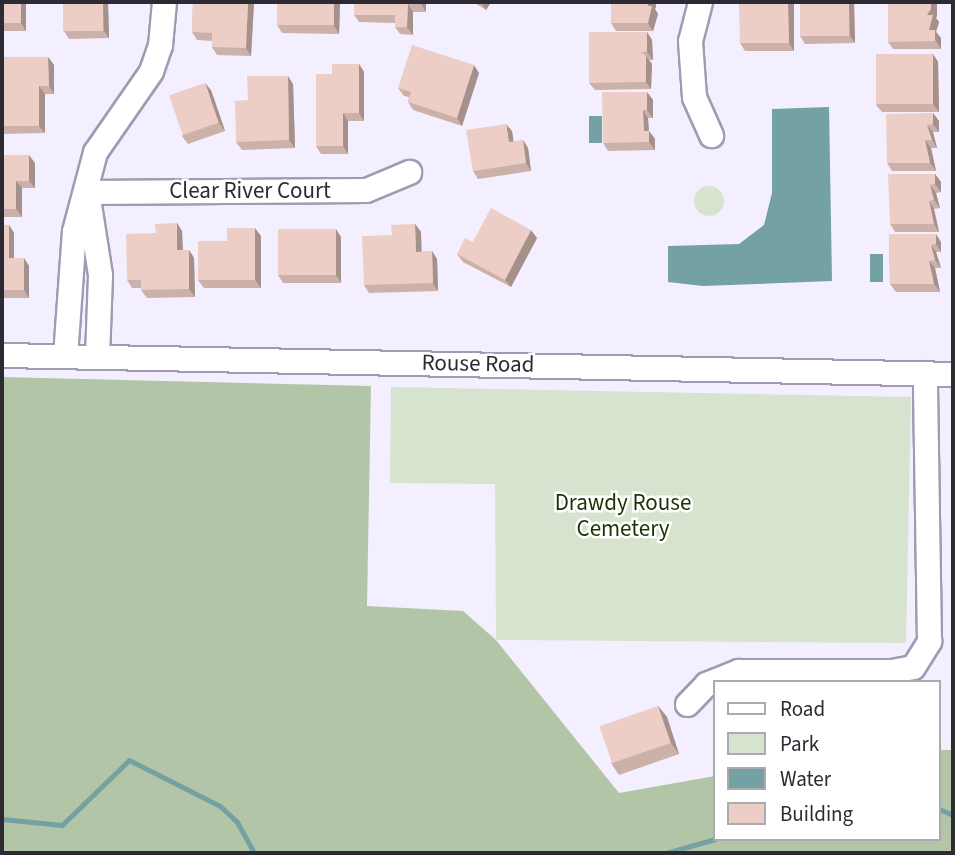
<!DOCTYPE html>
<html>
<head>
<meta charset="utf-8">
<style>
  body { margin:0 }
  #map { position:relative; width:955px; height:855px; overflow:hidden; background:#f3effe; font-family:"Source Sans 3",sans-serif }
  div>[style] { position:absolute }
  .green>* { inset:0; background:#d6e3cf }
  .round { border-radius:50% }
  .forest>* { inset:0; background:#b2c6a7 }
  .water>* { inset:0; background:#74a1a3; transform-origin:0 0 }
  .stream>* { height:5px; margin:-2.5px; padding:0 2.5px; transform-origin:2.5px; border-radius:2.5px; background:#74a1a3 }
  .roads { filter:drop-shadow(2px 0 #a09ab2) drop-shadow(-2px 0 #a09ab2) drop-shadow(0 2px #a09ab2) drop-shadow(0 -2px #a09ab2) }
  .minor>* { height:23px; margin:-11.5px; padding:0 11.5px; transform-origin:11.5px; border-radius:11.5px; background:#fff }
  .wall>* { inset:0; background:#cbb1aa; transform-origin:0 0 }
  .shaded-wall>* { inset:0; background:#a5908b }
  .building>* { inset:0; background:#eccec6; transform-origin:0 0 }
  span { translate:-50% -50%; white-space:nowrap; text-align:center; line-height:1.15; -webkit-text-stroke:5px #fff; paint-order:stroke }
  .street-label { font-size:23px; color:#2d2a34 }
  .park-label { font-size:23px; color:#1a3404 }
  .frame { position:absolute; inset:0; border:4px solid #2d2a34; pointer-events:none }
  .legend { position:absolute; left:713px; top:680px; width:228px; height:161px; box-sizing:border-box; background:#fff; border:2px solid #abaaae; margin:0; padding:9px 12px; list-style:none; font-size:21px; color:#2d2a34 }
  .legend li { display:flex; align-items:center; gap:14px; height:35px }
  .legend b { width:35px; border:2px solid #abaaae }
</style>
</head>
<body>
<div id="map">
  <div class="green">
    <i class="round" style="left:694px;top:186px;width:30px;height:30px"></i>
    <i style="clip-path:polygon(391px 387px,911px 397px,906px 643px,496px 640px,495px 484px,390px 483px)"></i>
  </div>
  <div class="forest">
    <i style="clip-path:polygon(2px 377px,371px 386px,367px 606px,463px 611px,496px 640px,619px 793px,715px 776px,715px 839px,939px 839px,939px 750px,953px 750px,953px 853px,2px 853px)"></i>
  </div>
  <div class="water">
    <i style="clip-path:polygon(829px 107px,832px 281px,703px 286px,668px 282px,668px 246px,739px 244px,764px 225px,772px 193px,772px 109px)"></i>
    <i style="left:589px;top:116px;width:13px;height:27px"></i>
    <i style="left:870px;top:254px;width:13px;height:28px"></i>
  </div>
  <div class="stream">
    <i style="left:939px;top:809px;width:15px;rotate:23deg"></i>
    <i style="left:2px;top:819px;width:60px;rotate:5.7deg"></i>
    <i style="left:62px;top:825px;width:93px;rotate:-44.1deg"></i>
    <i style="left:129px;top:760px;width:102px;rotate:26.8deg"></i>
    <i style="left:220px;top:806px;width:23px;rotate:43deg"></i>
    <i style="left:237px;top:822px;width:35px;rotate:61deg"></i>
    <i style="left:666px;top:853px;width:51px;rotate:-15.9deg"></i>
  </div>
  <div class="roads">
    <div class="minor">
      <i style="left:700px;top:2px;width:40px;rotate:104.4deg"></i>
      <i style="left:690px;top:41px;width:56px;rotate:85.9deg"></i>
      <i style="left:694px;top:97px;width:42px;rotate:65.9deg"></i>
      <i style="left:86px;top:192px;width:280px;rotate:-0.4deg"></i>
      <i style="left:366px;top:190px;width:47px;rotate:-22.7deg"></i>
      <i style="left:88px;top:198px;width:78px;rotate:81.1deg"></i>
      <i style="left:100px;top:275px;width:81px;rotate:92.1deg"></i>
      <i style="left:2px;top:355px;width:951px;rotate:1.14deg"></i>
      <i style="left:65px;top:356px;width:125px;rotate:-85.9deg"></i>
      <i style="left:74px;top:231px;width:82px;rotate:-75.1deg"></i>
      <i style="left:95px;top:152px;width:98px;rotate:-55.3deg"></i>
      <i style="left:151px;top:71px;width:28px;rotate:-71deg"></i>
      <i style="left:160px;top:45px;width:43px;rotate:-84.7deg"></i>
      <i style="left:687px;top:704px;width:28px;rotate:-46deg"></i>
      <i style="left:706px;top:684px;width:35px;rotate:-22deg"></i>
      <i style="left:738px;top:671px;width:153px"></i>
      <i style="left:891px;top:671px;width:22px;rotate:-10deg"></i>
      <i style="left:913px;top:667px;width:31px;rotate:-58deg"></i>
      <i style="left:929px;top:641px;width:268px;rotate:-90.9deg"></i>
    </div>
  </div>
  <div class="wall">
    <i style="left:2px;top:2px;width:24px;height:29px"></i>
    <i style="clip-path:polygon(108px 2px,109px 38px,69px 39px,64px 31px)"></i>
    <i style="clip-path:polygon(193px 2px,254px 2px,251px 56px,217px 55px,212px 47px,212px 41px,197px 40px,192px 32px)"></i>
    <i style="clip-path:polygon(340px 2px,339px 34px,282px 33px,277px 25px)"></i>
    <i style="clip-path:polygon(354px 2px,426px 2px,426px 12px,413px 12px,413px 35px,400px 34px,395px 27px,395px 23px,359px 22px,354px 15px)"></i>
    <i style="clip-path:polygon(473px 2px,491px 2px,486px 10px)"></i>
    <i style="clip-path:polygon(656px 2px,656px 7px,655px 9px,658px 14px,653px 31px,616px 31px,611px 23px)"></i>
    <i style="clip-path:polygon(854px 2px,855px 43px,805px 44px,800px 36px)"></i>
    <i style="clip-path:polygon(937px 2px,937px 16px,936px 18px,939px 22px,936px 32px,941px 38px,941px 49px,893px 49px,888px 42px)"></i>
    <i style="clip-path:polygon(794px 3px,794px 51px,745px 51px,740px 43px,761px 4px)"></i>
    <i style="clip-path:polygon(647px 32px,652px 40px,653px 60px,649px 60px,652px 64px,651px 89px,595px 90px,589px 83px)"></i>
    <i style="clip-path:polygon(933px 54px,938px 62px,939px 112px,882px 112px,876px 105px)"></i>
    <i style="clip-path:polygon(2px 57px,48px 57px,54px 65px,54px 94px,45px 94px,45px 133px,2px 134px)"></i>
    <i style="clip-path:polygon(359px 64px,364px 72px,364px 121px,348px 121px,348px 154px,321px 154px,316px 146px,332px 74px)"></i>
    <i style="clip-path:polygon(479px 73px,462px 126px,413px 110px,408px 102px,409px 97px,404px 96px,398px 88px)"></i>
    <i style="clip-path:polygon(293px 84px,295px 148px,242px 150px,236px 142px,248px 100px)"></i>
    <i style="clip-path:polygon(211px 90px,225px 131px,188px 144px,182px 136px)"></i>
    <i style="clip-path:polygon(647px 92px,653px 100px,653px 118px,648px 118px,649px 131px,655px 139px,655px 150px,608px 151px,603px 143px)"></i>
    <i style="clip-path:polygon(933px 113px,939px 121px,939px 132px,933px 132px,937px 148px,931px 148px,936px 171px,892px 171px,887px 163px)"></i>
    <i style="clip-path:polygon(512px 131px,513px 142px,523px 140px,528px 148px,531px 171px,478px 179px,473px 171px)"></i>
    <i style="clip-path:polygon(2px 155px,35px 163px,35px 188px,22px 188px,22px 217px,2px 217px)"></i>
    <i style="clip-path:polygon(935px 174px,941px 182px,941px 192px,936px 193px,940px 208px,934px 209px,939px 232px,895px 232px,890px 224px)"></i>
    <i style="clip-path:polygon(177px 223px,182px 231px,183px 250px,189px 250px,194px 258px,195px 297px,147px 298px,141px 290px,141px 288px,132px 288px,127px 280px,156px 233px)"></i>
    <i style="clip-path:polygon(415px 224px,421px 232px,421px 252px,432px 251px,437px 259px,438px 291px,369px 293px,364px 285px,392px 235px)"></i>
    <i style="clip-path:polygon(2px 225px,9px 225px,14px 233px,14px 258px,24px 258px,29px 266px,29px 298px,2px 298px)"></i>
    <i style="clip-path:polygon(889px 234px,941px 242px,941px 252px,936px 252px,941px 268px,935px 268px,940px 292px,896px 292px,890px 284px)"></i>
    <i style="clip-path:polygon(261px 236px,261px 288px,204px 288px,198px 280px,227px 241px)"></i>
    <i style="clip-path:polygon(341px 237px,341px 283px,283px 283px,278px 275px)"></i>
    <i style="clip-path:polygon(537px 238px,511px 287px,463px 262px,457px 254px,473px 242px)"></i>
    <i style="clip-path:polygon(658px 706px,667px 717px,679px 754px,619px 775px,611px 763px)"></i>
  </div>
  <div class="shaded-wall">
    <i style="clip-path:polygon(21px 2px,26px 2px,26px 31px,21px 23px)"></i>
    <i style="clip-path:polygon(103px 2px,108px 2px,109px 38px,104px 31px)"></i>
    <i style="clip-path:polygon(248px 2px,254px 2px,251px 56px,246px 48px)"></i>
    <i style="clip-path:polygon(334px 2px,340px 2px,339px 34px,334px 26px)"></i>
    <i style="clip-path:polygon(421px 2px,426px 2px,426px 12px,421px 4px)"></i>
    <i style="clip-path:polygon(481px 2px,491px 2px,486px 10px)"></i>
    <i style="clip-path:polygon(649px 2px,656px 2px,656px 7px,655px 9px,658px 14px,653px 31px,648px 23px,647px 6px)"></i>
    <i style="clip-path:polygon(788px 2px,793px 2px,794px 3px,794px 51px,789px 43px)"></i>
    <i style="clip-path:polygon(849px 2px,854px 2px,855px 43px,850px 36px)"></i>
    <i style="clip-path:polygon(931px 2px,937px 2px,937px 16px,936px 18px,939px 22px,936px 32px,941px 38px,941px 49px,929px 30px,927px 15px)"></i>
    <i style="clip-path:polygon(408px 4px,413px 12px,413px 35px,407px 27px)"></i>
    <i style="clip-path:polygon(647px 32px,652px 40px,653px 60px,647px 52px)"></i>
    <i style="clip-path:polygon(933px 54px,938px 62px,939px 112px,933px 104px)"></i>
    <i style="clip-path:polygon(646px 56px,652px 64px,651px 89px,646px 82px)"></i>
    <i style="clip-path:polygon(48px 57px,54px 65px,54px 94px,49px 86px)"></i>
    <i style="clip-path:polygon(359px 64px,364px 72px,364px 121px,359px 113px)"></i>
    <i style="clip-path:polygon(474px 65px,479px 73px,462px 126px,457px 118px)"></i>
    <i style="clip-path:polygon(288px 76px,293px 84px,295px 148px,289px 140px)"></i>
    <i style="clip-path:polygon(205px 83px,211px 90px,225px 131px,219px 123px)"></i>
    <i style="clip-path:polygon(39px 86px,45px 94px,45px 133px,39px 126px)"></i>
    <i style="clip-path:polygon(647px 92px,653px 100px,653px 118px,647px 110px)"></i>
    <i style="clip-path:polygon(643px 110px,648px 118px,649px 135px,649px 131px,655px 139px,655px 150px,649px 142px,644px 131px)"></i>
    <i style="clip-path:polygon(343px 113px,348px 121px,348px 154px,343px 146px)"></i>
    <i style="clip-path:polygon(933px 113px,939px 121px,939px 132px,933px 124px)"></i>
    <i style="clip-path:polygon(506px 124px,512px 131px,515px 150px,509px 142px)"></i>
    <i style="clip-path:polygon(927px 125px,933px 132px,937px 148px,932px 140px)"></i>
    <i style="clip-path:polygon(523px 140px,528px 148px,531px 171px,526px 163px)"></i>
    <i style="clip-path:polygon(925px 140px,931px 148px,936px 171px,930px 163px)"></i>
    <i style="clip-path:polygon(29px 155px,35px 163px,35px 188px,29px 181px)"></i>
    <i style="clip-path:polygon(935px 174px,941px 182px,941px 192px,935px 184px)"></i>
    <i style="clip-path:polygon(16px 181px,22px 188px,22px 217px,16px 209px)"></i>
    <i style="clip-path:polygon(930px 185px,936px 193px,940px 208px,934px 200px)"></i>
    <i style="clip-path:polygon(929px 201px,934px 209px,939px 232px,934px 224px)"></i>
    <i style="clip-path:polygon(177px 223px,182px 231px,183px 258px,177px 250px)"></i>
    <i style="clip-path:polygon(415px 224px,421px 232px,422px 260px,416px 252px)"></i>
    <i style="clip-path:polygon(9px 225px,14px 233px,14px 266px,9px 258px)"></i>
    <i style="clip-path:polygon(255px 228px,261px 236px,261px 288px,255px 280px)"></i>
    <i style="clip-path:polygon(336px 229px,341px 237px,341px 283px,336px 275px)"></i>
    <i style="clip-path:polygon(531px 230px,537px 238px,511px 287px,505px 280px)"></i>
    <i style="clip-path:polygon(936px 234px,941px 242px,941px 252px,936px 244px)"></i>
    <i style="clip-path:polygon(931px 245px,936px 252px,941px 268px,935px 260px)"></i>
    <i style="clip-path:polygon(189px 250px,194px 258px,195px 297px,189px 289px)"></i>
    <i style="clip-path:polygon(432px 251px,437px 259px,438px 291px,433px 283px)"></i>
    <i style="clip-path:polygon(24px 258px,29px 266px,29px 298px,24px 290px)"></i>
    <i style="clip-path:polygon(929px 261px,935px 268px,940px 292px,934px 284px)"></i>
    <i style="clip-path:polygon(658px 706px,667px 717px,679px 754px,671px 743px)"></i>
  </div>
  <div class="building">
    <i style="left:2px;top:2px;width:19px;height:21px"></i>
    <i style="left:63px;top:2px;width:40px;height:29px"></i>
    <i style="clip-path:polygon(193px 2px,248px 2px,246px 48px,212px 47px,212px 33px,192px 32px)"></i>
    <i style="left:277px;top:2px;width:57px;height:23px"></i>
    <i style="clip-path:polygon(354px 2px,421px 2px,421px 4px,408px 4px,407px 27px,395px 27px,395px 15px,354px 15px)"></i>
    <i style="clip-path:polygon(611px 2px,649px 2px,647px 6px,652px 6px,648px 23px,611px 23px)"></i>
    <i style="clip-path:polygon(739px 2px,750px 2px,761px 4px,761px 2px,788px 2px,789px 43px,740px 43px)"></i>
    <i style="left:800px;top:2px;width:49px;height:34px"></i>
    <i style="clip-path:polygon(888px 2px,931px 2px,931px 9px,927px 15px,933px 15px,929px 30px,935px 30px,935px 41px,888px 42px)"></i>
    <i style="clip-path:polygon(589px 32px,647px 32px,647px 52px,641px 52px,646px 56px,646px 82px,589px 83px)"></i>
    <i style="clip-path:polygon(412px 45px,474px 65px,457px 118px,408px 102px,411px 92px,398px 88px)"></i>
    <i style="left:933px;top:54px;width:50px;height:57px;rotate:90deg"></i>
    <i style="clip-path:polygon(2px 57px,48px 57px,49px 86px,39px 86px,39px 126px,2px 126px)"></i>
    <i style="clip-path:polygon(332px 64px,359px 64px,359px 113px,343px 113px,343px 146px,316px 146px,316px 74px,332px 74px)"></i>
    <i style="clip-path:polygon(247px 76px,288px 76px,289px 140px,236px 142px,235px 101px,248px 100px)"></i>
    <i style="left:205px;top:83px;width:42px;height:38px;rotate:71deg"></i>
    <i style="clip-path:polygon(602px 92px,647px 92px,647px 110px,643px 110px,644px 131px,649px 131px,649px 142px,603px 143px)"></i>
    <i style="clip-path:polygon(933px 113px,933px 124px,927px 125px,932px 140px,925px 140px,930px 163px,887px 163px,886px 114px)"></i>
    <i style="clip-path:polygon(506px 124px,509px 142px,523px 140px,526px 163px,473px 171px,466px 130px)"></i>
    <i style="clip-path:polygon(2px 155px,29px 155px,29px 181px,16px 181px,16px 209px,2px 209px)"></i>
    <i style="clip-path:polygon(888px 174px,935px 174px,935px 184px,930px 185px,934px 200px,929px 201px,934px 224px,890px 224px)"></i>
    <i style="clip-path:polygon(491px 208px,531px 230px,505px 280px,457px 254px,465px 238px,473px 242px)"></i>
    <i style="clip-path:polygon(177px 223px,177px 250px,189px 250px,189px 289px,141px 290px,141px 280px,127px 280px,126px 234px,156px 233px,155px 224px)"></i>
    <i style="clip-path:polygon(415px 224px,416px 252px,432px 251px,433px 283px,364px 285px,362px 236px,392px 235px,391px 225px)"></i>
    <i style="clip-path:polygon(2px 225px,9px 225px,9px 258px,24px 258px,24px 290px,2px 290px)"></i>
    <i style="clip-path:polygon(227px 228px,255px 228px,255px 280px,198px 280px,198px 241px,227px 241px)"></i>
    <i style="left:278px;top:229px;width:58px;height:46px"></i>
    <i style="clip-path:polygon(889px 234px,936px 234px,936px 244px,931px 245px,935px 260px,929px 261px,934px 284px,890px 284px)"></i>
    <i style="left:658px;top:706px;width:39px;height:62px;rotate:71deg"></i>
  </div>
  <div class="street-label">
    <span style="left:250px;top:191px">Clear River Court</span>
    <span style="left:478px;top:364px;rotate:1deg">Rouse Road</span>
  </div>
  <div class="park-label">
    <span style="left:623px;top:516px">Drawdy Rouse<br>Cemetery</span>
  </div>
  <div class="frame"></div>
  <ul class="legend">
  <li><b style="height:9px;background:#fff"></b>Road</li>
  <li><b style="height:19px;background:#d6e3cf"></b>Park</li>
  <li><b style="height:19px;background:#74a1a3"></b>Water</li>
  <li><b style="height:19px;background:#eccec6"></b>Building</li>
  </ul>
</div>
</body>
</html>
